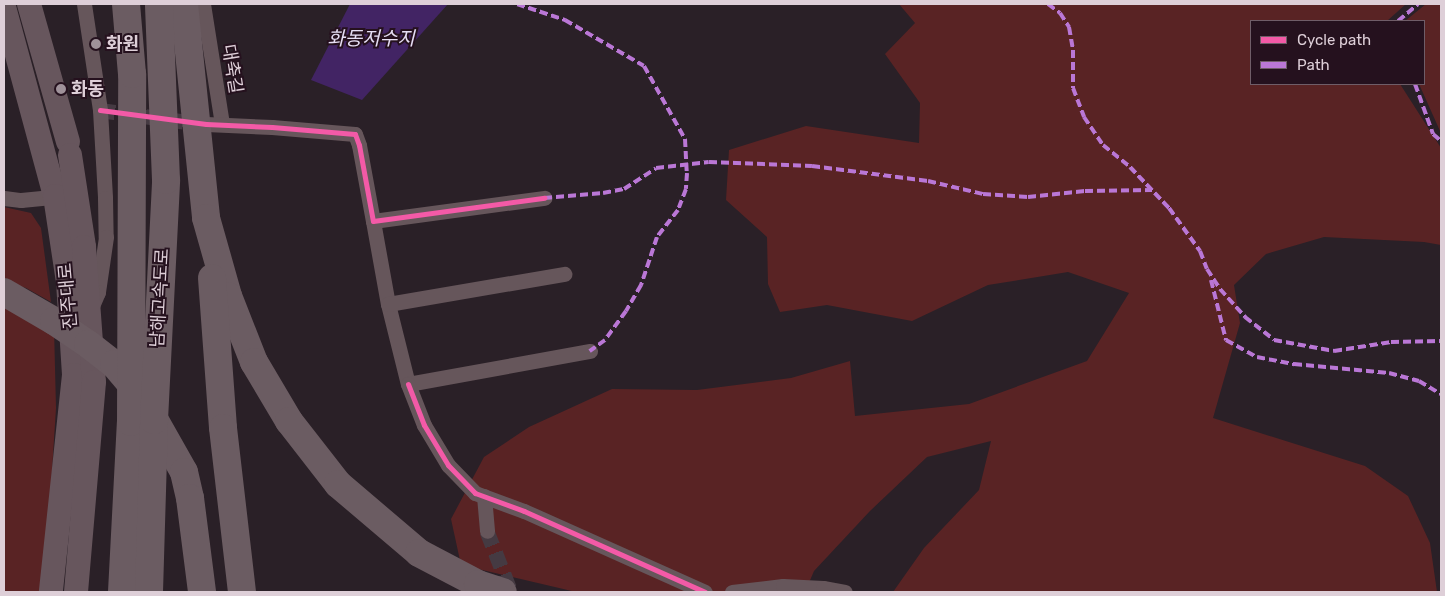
<!DOCTYPE html>
<html>
<head>
<meta charset="utf-8">
<style>
  body { margin:0 }
  #map { position:relative; width:1445px; height:596px; overflow:hidden; background:#2a2027; font-family:Rubik,"Noto Sans KR",sans-serif }
  div>[style] { position:absolute }
  .green>* { inset:0; background:#592324 }
  .water>* { inset:0; background:#422464 }
  .minor-tunnel>* { height:15px; margin-top:-7.5px; transform-origin:0; background:repeating-linear-gradient(90deg,#453a42 0 15px,transparent 0 23px) }
  .minor>* { height:15px; margin:-7.5px; padding:0 7.5px; transform-origin:7.5px; border-radius:7.5px; background:#66565b }
  .primary>* { height:24px; margin:-12px; padding:0 12px; transform-origin:12px; border-radius:12px; background:#67565d }
  .motorway>* { height:28px; margin:-14px; padding:0 14px; transform-origin:14px; border-radius:14px; background:#6b5c62 }
  .quiet>* { height:4px; margin-top:-2px; transform-origin:0; background:repeating-linear-gradient(90deg,#ba77d6 0 8px,transparent 0 12px) }
  .cycleway>* { height:5px; margin:-2.5px; padding:0 2.5px; transform-origin:2.5px; border-radius:2.5px; background:#f35aa7 }
  .dots>* { width:14px; height:14px; translate:-50% -50%; box-sizing:border-box; border:2px solid #25111e; border-radius:50% }
  span { translate:-50% -50%; white-space:nowrap; text-align:center; line-height:1.15; -webkit-text-stroke:4px #25111e; paint-order:stroke }
  .poi-label { font-size:18px; color:#decfd8; font-weight:700 }
  .left { translate:0 -50%; text-align:left }
  .street-label { font-size:18px; color:#decfd8 }
  .water-label { font-size:19px; color:#e6def4; font-style:italic }
  .frame { position:absolute; inset:0; border:5px solid #decfd8; pointer-events:none }
  .legend { position:absolute; left:1250px; top:20px; width:175px; height:65px; box-sizing:border-box; background:#25111e; border:1px solid #6f5d68; margin:0; padding:6px 9px; list-style:none; font-size:15px; color:#decfd8 }
  .legend li { display:flex; align-items:center; gap:10px; height:25px }
  .legend b { width:25px; border:1px solid #6f5d68 }
</style>
</head>
<body>
<div id="map">
  <div class="green">
    <i style="clip-path:polygon(899px 4px,1406px 4px,1387px 21px,1251px 21px,1251px 84px,1400px 84px,1441px 148px,1441px 245px,1424px 242px,1324px 237px,1266px 254px,1234px 285px,1240px 323px,1213px 418px,1365px 466px,1408px 496px,1430px 543px,1437px 592px,893px 592px,924px 548px,979px 490px,991px 441px,927px 457px,870px 511px,814px 571px,805px 592px,576px 592px,461px 565px,451px 519px,484px 457px,529px 427px,612px 389px,697px 390px,791px 378px,850px 361px,855px 416px,969px 404px,1087px 361px,1129px 293px,1068px 272px,988px 285px,912px 321px,827px 305px,780px 312px,768px 284px,767px 237px,726px 200px,729px 150px,806px 126px,919px 143px,920px 103px,885px 54px,915px 23px)"></i>
    <i style="clip-path:polygon(1426px 4px,1441px 4px,1440px 131px,1419px 84px,1424px 84px,1424px 21px,1405px 21px)"></i>
    <i style="clip-path:polygon(4px 207px,31px 213px,41px 228px,51px 302px,26px 288px,4px 281px)"></i>
    <i style="clip-path:polygon(4px 299px,54px 328px,56px 408px,47px 549px,42px 592px,4px 592px)"></i>
  </div>
  <div class="water">
    <i style="clip-path:polygon(350px 4px,448px 4px,362px 100px,311px 80px)"></i>
  </div>
  <div class="minor-tunnel">
    <i style="left:100px;top:110px;width:103px;rotate:7.8deg"></i>
    <i style="left:487px;top:531px;width:66px;rotate:68.5deg"></i>
  </div>
  <div class="minor">
    <i style="left:84px;top:4px;width:107px;rotate:81.4deg"></i>
    <i style="left:100px;top:110px;width:88px;rotate:86.7deg"></i>
    <i style="left:105px;top:198px;width:39px;rotate:89deg"></i>
    <i style="left:106px;top:237px;width:56px;rotate:98.3deg"></i>
    <i style="left:98px;top:292px;width:15px;rotate:113deg"></i>
    <i style="left:203px;top:4px;width:121px;rotate:81deg"></i>
    <i style="left:206px;top:124px;width:66px;rotate:2.6deg"></i>
    <i style="left:272px;top:127px;width:83px;rotate:4.8deg"></i>
    <i style="left:355px;top:134px;width:12px;rotate:70deg"></i>
    <i style="left:359px;top:145px;width:77px;rotate:79.6deg"></i>
    <i style="left:373px;top:221px;width:173px;rotate:-7.7deg"></i>
    <i style="left:4px;top:198px;width:17px;rotate:7deg"></i>
    <i style="left:21px;top:200px;width:41px;rotate:-5.6deg"></i>
    <i style="left:373px;top:221px;width:84px;rotate:79.8deg"></i>
    <i style="left:388px;top:304px;width:82px;rotate:76deg"></i>
    <i style="left:408px;top:384px;width:185px;rotate:-10.3deg"></i>
    <i style="left:388px;top:304px;width:179px;rotate:-9.7deg"></i>
    <i style="left:408px;top:384px;width:44px;rotate:68.7deg"></i>
    <i style="left:424px;top:425px;width:47px;rotate:59deg"></i>
    <i style="left:448px;top:465px;width:39px;rotate:46deg"></i>
    <i style="left:475px;top:493px;width:52px;rotate:20.2deg"></i>
    <i style="left:524px;top:511px;width:198px;rotate:24.1deg"></i>
    <i style="left:484px;top:496px;width:35px;rotate:85deg"></i>
    <i style="left:732px;top:592px;width:51px;rotate:-6.7deg"></i>
    <i style="left:783px;top:586px;width:40px;rotate:2.9deg"></i>
    <i style="left:823px;top:588px;width:22px;rotate:10deg"></i>
  </div>
  <div class="primary">
    <i style="left:29px;top:4px;width:143px;rotate:74.2deg"></i>
    <i style="left:4px;top:7px;width:196px;rotate:74.9deg"></i>
    <i style="left:55px;top:196px;width:87px;rotate:81.4deg"></i>
    <i style="left:68px;top:282px;width:93px;rotate:86.3deg"></i>
    <i style="left:74px;top:375px;width:218px;rotate:96.1deg"></i>
    <i style="left:70px;top:155px;width:93px;rotate:81.3deg"></i>
    <i style="left:84px;top:247px;width:135px;rotate:85.8deg"></i>
    <i style="left:94px;top:382px;width:211px;rotate:94.9deg"></i>
  </div>
  <div class="motorway">
    <i style="left:184px;top:4px;width:215px;rotate:84.1deg"></i>
    <i style="left:206px;top:218px;width:81px;rotate:74.2deg"></i>
    <i style="left:228px;top:296px;width:71px;rotate:68.5deg"></i>
    <i style="left:254px;top:362px;width:69px;rotate:59.3deg"></i>
    <i style="left:289px;top:421px;width:80px;rotate:52.1deg"></i>
    <i style="left:338px;top:484px;width:106px;rotate:40.4deg"></i>
    <i style="left:419px;top:553px;width:67px;rotate:27.7deg"></i>
    <i style="left:478px;top:584px;width:26px;rotate:18deg"></i>
    <i style="left:212px;top:278px;width:150px;rotate:85.8deg"></i>
    <i style="left:223px;top:428px;width:165px;rotate:83.4deg"></i>
    <i style="left:4px;top:292px;width:58px;rotate:30.1deg"></i>
    <i style="left:54px;top:321px;width:41px;rotate:34.1deg"></i>
    <i style="left:88px;top:344px;width:33px;rotate:38deg"></i>
    <i style="left:114px;top:364px;width:42px;rotate:49.8deg"></i>
    <i style="left:141px;top:396px;width:87px;rotate:60.5deg"></i>
    <i style="left:184px;top:472px;width:27px;rotate:77deg"></i>
    <i style="left:190px;top:498px;width:95px;rotate:82.7deg"></i>
    <i style="left:122px;top:592px;width:170px;rotate:-87deg"></i>
    <i style="left:131px;top:422px;width:348px;rotate:-89.8deg"></i>
    <i style="left:132px;top:74px;width:70px;rotate:-94.9deg"></i>
    <i style="left:149px;top:592px;width:172px;rotate:-88.3deg"></i>
    <i style="left:154px;top:420px;width:240px;rotate:-87.1deg"></i>
    <i style="left:166px;top:180px;width:176px;rotate:-92.3deg"></i>
  </div>
  <div class="quiet">
    <i style="left:517px;top:4px;width:51px;rotate:18.4deg"></i>
    <i style="left:565px;top:20px;width:91px;rotate:30.2deg"></i>
    <i style="left:644px;top:66px;width:84px;rotate:60.7deg"></i>
    <i style="left:685px;top:139px;width:34px;rotate:87deg"></i>
    <i style="left:687px;top:173px;width:16px;rotate:94deg"></i>
    <i style="left:686px;top:189px;width:22px;rotate:111deg"></i>
    <i style="left:678px;top:210px;width:34px;rotate:128deg"></i>
    <i style="left:657px;top:237px;width:51px;rotate:108.4deg"></i>
    <i style="left:641px;top:285px;width:30px;rotate:120deg"></i>
    <i style="left:626px;top:311px;width:36px;rotate:126deg"></i>
    <i style="left:605px;top:340px;width:19px;rotate:144deg"></i>
    <i style="left:1048px;top:4px;width:15px;rotate:37deg"></i>
    <i style="left:1060px;top:13px;width:17px;rotate:57deg"></i>
    <i style="left:1069px;top:27px;width:23px;rotate:80deg"></i>
    <i style="left:1073px;top:50px;width:38px;rotate:90deg"></i>
    <i style="left:1073px;top:88px;width:31px;rotate:69deg"></i>
    <i style="left:1084px;top:117px;width:34px;rotate:56deg"></i>
    <i style="left:1103px;top:145px;width:35px;rotate:39deg"></i>
    <i style="left:1130px;top:167px;width:57px;rotate:46.4deg"></i>
    <i style="left:1169px;top:208px;width:53px;rotate:54.2deg"></i>
    <i style="left:1200px;top:251px;width:19px;rotate:69deg"></i>
    <i style="left:1207px;top:269px;width:24px;rotate:57deg"></i>
    <i style="left:1220px;top:289px;width:38px;rotate:48deg"></i>
    <i style="left:1245px;top:317px;width:37px;rotate:38deg"></i>
    <i style="left:1274px;top:340px;width:61px;rotate:10.4deg"></i>
    <i style="left:1334px;top:351px;width:58px;rotate:-9deg"></i>
    <i style="left:1391px;top:342px;width:50px;rotate:-1.1deg"></i>
    <i style="left:1398px;top:21px;width:26px;rotate:-40deg"></i>
    <i style="left:1415px;top:84px;width:53px;rotate:70.2deg"></i>
    <i style="left:1433px;top:134px;width:11px;rotate:41deg"></i>
    <i style="left:544px;top:198px;width:59px;rotate:-4.8deg"></i>
    <i style="left:603px;top:193px;width:21px;rotate:-11deg"></i>
    <i style="left:624px;top:189px;width:38px;rotate:-33deg"></i>
    <i style="left:656px;top:168px;width:53px;rotate:-6.5deg"></i>
    <i style="left:709px;top:162px;width:103px;rotate:2.2deg"></i>
    <i style="left:812px;top:166px;width:117px;rotate:7.4deg"></i>
    <i style="left:928px;top:181px;width:57px;rotate:13.3deg"></i>
    <i style="left:983px;top:194px;width:45px;rotate:3.8deg"></i>
    <i style="left:1028px;top:197px;width:57px;rotate:-6deg"></i>
    <i style="left:1085px;top:191px;width:67px;rotate:-0.9deg"></i>
    <i style="left:1211px;top:280px;width:62px;rotate:76deg"></i>
    <i style="left:1226px;top:340px;width:35px;rotate:29deg"></i>
    <i style="left:1257px;top:357px;width:38px;rotate:11deg"></i>
    <i style="left:1294px;top:364px;width:95px;rotate:5.4deg"></i>
    <i style="left:1389px;top:373px;width:31px;rotate:15deg"></i>
    <i style="left:1419px;top:381px;width:26px;rotate:31deg"></i>
  </div>
  <div class="cycleway">
    <i style="left:100px;top:110px;width:107px;rotate:7.5deg"></i>
    <i style="left:206px;top:124px;width:66px;rotate:2.6deg"></i>
    <i style="left:272px;top:127px;width:83px;rotate:4.8deg"></i>
    <i style="left:355px;top:134px;width:12px;rotate:70deg"></i>
    <i style="left:359px;top:145px;width:77px;rotate:79.6deg"></i>
    <i style="left:373px;top:221px;width:173px;rotate:-7.7deg"></i>
    <i style="left:408px;top:384px;width:44px;rotate:68.7deg"></i>
    <i style="left:424px;top:425px;width:47px;rotate:59deg"></i>
    <i style="left:448px;top:465px;width:39px;rotate:46deg"></i>
    <i style="left:475px;top:493px;width:52px;rotate:20.2deg"></i>
    <i style="left:524px;top:511px;width:198px;rotate:24.1deg"></i>
  </div>
  <div class="dots">
    <i style="left:96px;top:44px;background:#9f929a"></i>
    <i style="left:61px;top:89px;background:#9f929a"></i>
  </div>
  <div class="poi-label">
    <span class="left" style="left:106px;top:44px">화원</span>
    <span class="left" style="left:71px;top:89px">화동</span>
  </div>
  <div class="street-label">
    <span style="left:232px;top:69px;rotate:81deg">대축길</span>
    <span style="left:68px;top:296px;rotate:-95deg">진주대로</span>
    <span style="left:160px;top:298px;rotate:-87deg">남해고속도로</span>
  </div>
  <div class="water-label">
    <span style="left:371px;top:39px">화동저수지</span>
  </div>
  <div class="frame"></div>
  <ul class="legend">
  <li><b style="height:6px;background:#f35aa7"></b>Cycle path</li>
  <li><b style="height:6px;background:#ba77d6"></b>Path</li>
  </ul>
</div>
</body>
</html>
